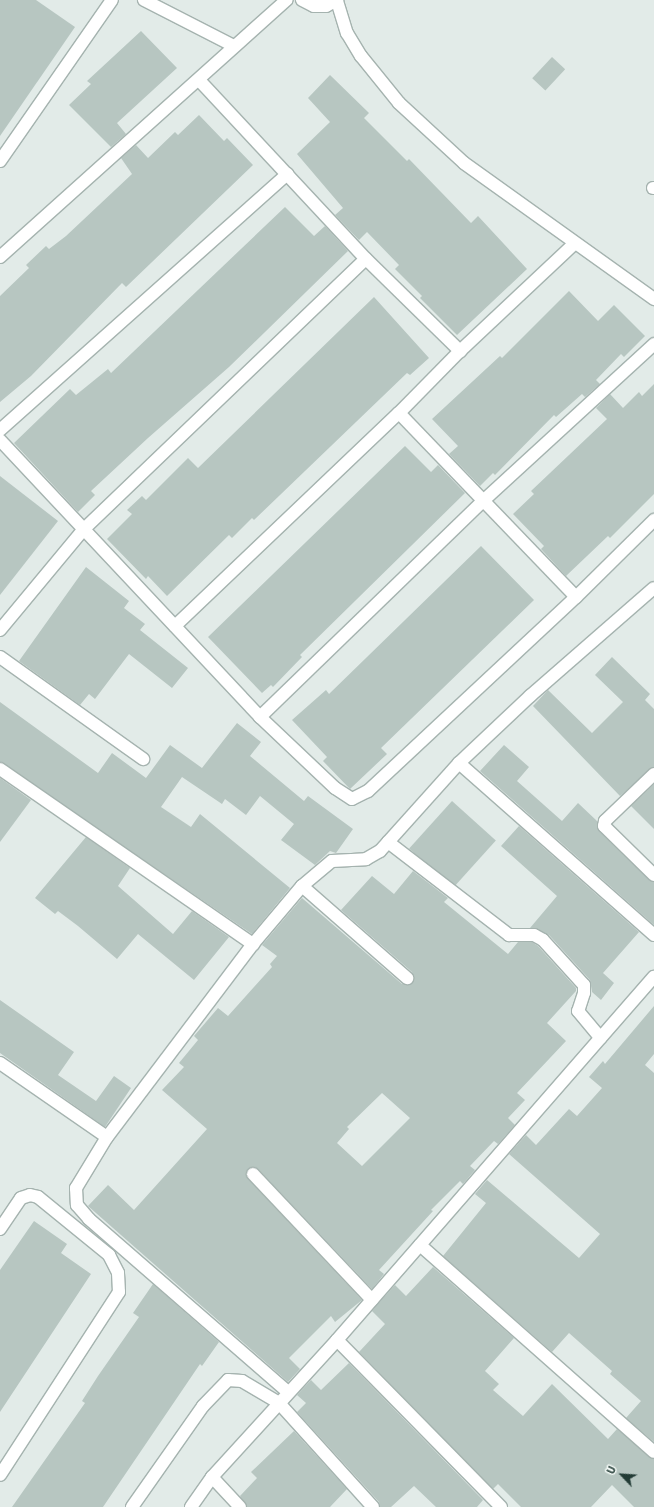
<!DOCTYPE html>
<html>
<head>
<meta charset="utf-8">
<style>
  body { margin:0 }
  #map { position:relative; width:654px; height:1507px; overflow:hidden; background:#e2ebe8; font-family:Barlow,sans-serif }
  div>[style] { position:absolute }
  .building>* { inset:0; background:#b7c6c1; transform-origin:0 0 }
  .roads { filter:drop-shadow(1px 0 #a5b3af) drop-shadow(-1px 0 #a5b3af) drop-shadow(0 1px #a5b3af) drop-shadow(0 -1px #a5b3af) }
  .street>* { height:12px; margin:-6px; padding:0 6px; transform-origin:6px; border-radius:6px; background:#fff }
  span { translate:-50% -50%; white-space:nowrap; text-align:center; line-height:1.15; -webkit-text-stroke:3px #f2f8f5; paint-order:stroke }
  .north { position:absolute; left:602px; top:1455px; width:40px; height:40px; -webkit-text-stroke:3px #f2f8f5; paint-order:stroke; rotate:295deg; font-size:11px; font-weight:700; line-height:16px; text-align:center; color:#233c36 }
  .north::after { content:''; display:block; margin:auto; width:14px; height:18px; background:#233c36; clip-path:polygon(50% 0,100% 100%,50% 72%,0 100%) }
</style>
</head>
<body>
<div id="map">
  <div class="building">
    <i style="clip-path:polygon(0 0,36px 0,75px 27px,0 136px)"></i>
    <i style="clip-path:polygon(141px 31px,177px 68px,117px 123px,126px 134px,111px 147px,69px 105px,91px 84px,87px 81px)"></i>
    <i style="left:552px;top:57px;width:18px;height:29px;rotate:43deg"></i>
    <i style="clip-path:polygon(330px 75px,369px 113px,364px 118px,407px 161px,409px 159px,471px 223px,478px 216px,527px 269px,457px 335px,420px 298px,422px 296px,395px 269px,399px 265px,367px 232px,359px 240px,335px 215px,343px 208px,297px 154px,330px 122px,308px 98px)"></i>
    <i style="clip-path:polygon(199px 115px,224px 141px,227px 138px,253px 165px,126px 287px,122px 283px,31px 376px,0 402px,0 296px,29px 268px,26px 265px,46px 246px,49px 249px,66px 236px,132px 174px,121px 158px,136px 145px,148px 158px,175px 132px,178px 135px)"></i>
    <i style="clip-path:polygon(285px 207px,314px 236px,325px 226px,348px 251px,229px 367px,148px 438px,91px 491px,95px 495px,78px 512px,14px 443px,70px 389px,76px 395px,108px 369px,111px 373px)"></i>
    <i style="clip-path:polygon(569px 291px,598px 321px,614px 305px,645px 336px,624px 357px,621px 354px,596px 380px,600px 384px,585px 397px,582px 394px,556px 417px,554px 415px,495px 475px,493px 473px,480px 486px,449px 454px,458px 446px,432px 419px,500px 356px,502px 358px)"></i>
    <i style="clip-path:polygon(374px 297px,429px 358px,410px 375px,407px 373px,254px 520px,252px 518px,232px 538px,229px 535px,167px 596px,148px 576px,146px 579px,107px 539px,132px 514px,127px 510px,142px 496px,146px 500px,188px 458px,198px 468px)"></i>
    <i style="clip-path:polygon(654px 384px,654px 494px,610px 538px,608px 536px,566px 576px,541px 549px,544px 546px,513px 514px,534px 494px,531px 491px,607px 419px,596px 408px,610px 394px,623px 408px,639px 392px,642px 396px)"></i>
    <i style="clip-path:polygon(405px 446px,431px 472px,438px 465px,465px 493px,300px 655px,302px 657px,273px 687px,271px 685px,262px 693px,208px 637px)"></i>
    <i style="clip-path:polygon(0 476px,58px 521px,0 595px)"></i>
    <i style="clip-path:polygon(481px 546px,534px 600px,381px 748px,387px 754px,350px 789px,323px 761px,327px 757px,292px 720px,326px 690px,329px 694px)"></i>
    <i style="clip-path:polygon(86px 567px,129px 601px,124px 608px,145px 624px,140px 630px,188px 668px,172px 688px,129px 654px,95px 699px,89px 694px,80px 705px,19px 661px)"></i>
    <i style="clip-path:polygon(612px 657px,650px 694px,645px 700px,654px 709px,654px 767px,620px 796px,533px 706px,548px 690px,592px 733px,623px 702px,595px 675px)"></i>
    <i style="clip-path:polygon(0 702px,98px 773px,112px 753px,146px 778px,170px 745px,202px 768px,237px 723px,261px 742px,250px 756px,304px 801px,308px 796px,353px 829px,336px 853px,330px 851px,315px 865px,281px 840px,294px 824px,260px 796px,246px 815px,225px 799px,222px 804px,182px 777px,161px 807px,191px 827px,200px 814px,290px 888px,252px 934px,0 762px)"></i>
    <i style="clip-path:polygon(504px 745px,529px 767px,517px 781px,562px 821px,578px 803px,597px 821px,599px 831px,649px 880px,654px 882px,654px 925px,480px 771px)"></i>
    <i style="clip-path:polygon(0 778px,31px 800px,0 842px)"></i>
    <i style="clip-path:polygon(654px 784px,654px 829px,631px 806px)"></i>
    <i style="left:452px;top:801px;width:59px;height:64px;rotate:42deg"></i>
    <i style="clip-path:polygon(519px 826px,639px 932px,603px 973px,614px 983px,601px 1000px,592px 992px,590px 980px,549px 935px,530px 928px,557px 896px,501px 846px)"></i>
    <i style="clip-path:polygon(86px 837px,130px 868px,118px 886px,173px 934px,192px 911px,229px 937px,194px 980px,138px 934px,117px 959px,78px 926px,58px 911px,55px 914px,35px 898px)"></i>
    <i style="clip-path:polygon(evenodd,413px 871px,448px 898px,444px 902px,508px 954px,518px 942px,532px 942px,538px 946px,576px 988px,576px 991px,547px 1023px,566px 1041px,517px 1093px,525px 1100px,508px 1118px,515px 1125px,498px 1144px,494px 1141px,470px 1166px,475px 1170px,463px 1184px,460px 1181px,431px 1210px,433px 1211px,379px 1270px,384px 1274px,372px 1289px,258px 1169px,252px 1167px,248px 1169px,248px 1179px,362px 1300px,335px 1322px,331px 1316px,289px 1358px,300px 1369px,288px 1382px,88px 1206px,108px 1185px,134px 1210px,207px 1129px,162px 1090px,184px 1067px,179px 1063px,198px 1040px,194px 1036px,218px 1008px,228px 1016px,272px 967px,270px 964px,277px 956px,262px 945px,302px 898px,402px 984px,412px 983px,414px 979px,412px 972px,341px 910px,372px 876px,394px 894px,413px 871px,382px 1093px,410px 1118px,362px 1166px,337px 1143px,349px 1129px,347px 1127px,382px 1093px)"></i>
    <i style="clip-path:polygon(0 1000px,74px 1052px,58px 1075px,96px 1101px,114px 1076px,131px 1088px,105px 1127px,0 1053px)"></i>
    <i style="clip-path:polygon(654px 1006px,654px 1054px,645px 1065px,654px 1073px,654px 1442px,626px 1418px,641px 1401px,610px 1374px,612px 1371px,569px 1333px,552px 1352px,443px 1256px,486px 1203px,475px 1194px,487px 1180px,579px 1258px,600px 1234px,509px 1154px,526px 1135px,536px 1145px,569px 1109px,577px 1116px,602px 1088px,589px 1077px,603px 1061px,605px 1064px)"></i>
    <i style="clip-path:polygon(34px 1221px,67px 1244px,61px 1253px,91px 1274px,0 1412px,0 1270px)"></i>
    <i style="clip-path:polygon(433px 1267px,514px 1338px,485px 1371px,499px 1384px,493px 1390px,523px 1416px,552px 1384px,608px 1439px,617px 1429px,654px 1459px,654px 1507px,634px 1507px,612px 1485px,591px 1507px,521px 1507px,498px 1484px,493px 1489px,359px 1352px,385px 1324px,372px 1311px,377px 1305px,395px 1285px,406px 1296px)"></i>
    <i style="clip-path:polygon(153px 1284px,219px 1342px,202px 1366px,200px 1364px,103px 1507px,12px 1507px,85px 1403px,82px 1401px,98px 1376px,139px 1317px,133px 1313px)"></i>
    <i style="clip-path:polygon(349px 1363px,483px 1500px,477px 1507px,436px 1507px,414px 1486px,391px 1507px,380px 1507px,379px 1502px,297px 1412px,306px 1403px,297px 1395px,311px 1380px,321px 1390px)"></i>
    <i style="clip-path:polygon(294px 1431px,347px 1489px,330px 1507px,247px 1507px,240px 1496px,257px 1478px,251px 1472px)"></i>
  </div>
  <div class="roads">
    <div class="street">
      <i style="left:144px;top:0;width:101px;rotate:27.1deg"></i>
      <i style="left:302px;top:0;width:13px;rotate:27deg"></i>
      <i style="left:314px;top:6px;width:12px"></i>
      <i style="left:326px;top:6px;width:13px;rotate:-29deg"></i>
      <i style="left:337px;top:1px;width:34px;rotate:73deg"></i>
      <i style="left:347px;top:33px;width:27px;rotate:59deg"></i>
      <i style="left:361px;top:56px;width:60px;rotate:51deg"></i>
      <i style="left:399px;top:103px;width:88px;rotate:42.7deg"></i>
      <i style="left:464px;top:163px;width:234px;rotate:35.6deg"></i>
      <i style="left:199px;top:80px;width:245px;rotate:47deg"></i>
      <i style="left:366px;top:259px;width:132px;rotate:44.4deg"></i>
      <i style="left:0;top:161px;width:196px;rotate:-55.2deg"></i>
      <i style="left:653px;top:188px;width:1px"></i>
      <i style="left:0;top:257px;width:385px;rotate:-41.9deg"></i>
      <i style="left:399px;top:413px;width:255px;rotate:46.1deg"></i>
      <i style="left:0;top:430px;width:385px;rotate:-41.7deg"></i>
      <i style="left:0;top:440px;width:380px;rotate:46.8deg"></i>
      <i style="left:260px;top:717px;width:103px;rotate:43.4deg"></i>
      <i style="left:335px;top:788px;width:20px;rotate:33deg"></i>
      <i style="left:352px;top:799px;width:18px;rotate:-27deg"></i>
      <i style="left:368px;top:791px;width:284px;rotate:-43deg"></i>
      <i style="left:576px;top:597px;width:110px;rotate:-44.6deg"></i>
      <i style="left:175px;top:626px;width:309px;rotate:-43.6deg"></i>
      <i style="left:399px;top:413px;width:87px;rotate:-45.5deg"></i>
      <i style="left:460px;top:351px;width:156px;rotate:-43.2deg"></i>
      <i style="left:0;top:630px;width:131px;rotate:-50.3deg"></i>
      <i style="left:84px;top:529px;width:390px;rotate:-43.8deg"></i>
      <i style="left:0;top:657px;width:176px;rotate:35.5deg"></i>
      <i style="left:260px;top:717px;width:312px;rotate:-44.1deg"></i>
      <i style="left:484px;top:500px;width:231px;rotate:-42.5deg"></i>
      <i style="left:459px;top:763px;width:260px;rotate:41.4deg"></i>
      <i style="left:0;top:769px;width:308px;rotate:34.7deg"></i>
      <i style="left:253px;top:944px;width:242px;rotate:127.1deg"></i>
      <i style="left:107px;top:1137px;width:60px;rotate:121.3deg"></i>
      <i style="left:76px;top:1188px;width:17px;rotate:87deg"></i>
      <i style="left:77px;top:1205px;width:18px;rotate:49deg"></i>
      <i style="left:89px;top:1219px;width:264px;rotate:41deg"></i>
      <i style="left:654px;top:774px;width:68px;rotate:136.2deg"></i>
      <i style="left:605px;top:821px;width:5px;rotate:101deg"></i>
      <i style="left:604px;top:826px;width:70px;rotate:44.4deg"></i>
      <i style="left:388px;top:842px;width:153px;rotate:37.5deg"></i>
      <i style="left:509px;top:935px;width:25px"></i>
      <i style="left:534px;top:935px;width:10px;rotate:29deg"></i>
      <i style="left:543px;top:940px;width:61px;rotate:47.7deg"></i>
      <i style="left:584px;top:985px;width:8px;rotate:90deg"></i>
      <i style="left:584px;top:993px;width:19px;rotate:108deg"></i>
      <i style="left:578px;top:1011px;width:35px;rotate:50deg"></i>
      <i style="left:302px;top:886px;width:140px;rotate:41.2deg"></i>
      <i style="left:253px;top:944px;width:76px;rotate:-49.8deg"></i>
      <i style="left:302px;top:886px;width:39px;rotate:-40deg"></i>
      <i style="left:332px;top:861px;width:34px;rotate:-3deg"></i>
      <i style="left:366px;top:859px;width:16px;rotate:-30deg"></i>
      <i style="left:380px;top:851px;width:118px;rotate:-48.1deg"></i>
      <i style="left:459px;top:763px;width:98px;rotate:-43.3deg"></i>
      <i style="left:530px;top:696px;width:164px;rotate:-41.1deg"></i>
      <i style="left:0;top:1063px;width:130px;rotate:34.7deg"></i>
      <i style="left:253px;top:1174px;width:173px;rotate:46.6deg"></i>
      <i style="left:0;top:1229px;width:37px;rotate:-56deg"></i>
      <i style="left:21px;top:1198px;width:9px;rotate:-18deg"></i>
      <i style="left:30px;top:1195px;width:8px;rotate:14deg"></i>
      <i style="left:38px;top:1197px;width:92px;rotate:39.2deg"></i>
      <i style="left:109px;top:1255px;width:20px;rotate:63deg"></i>
      <i style="left:118px;top:1273px;width:19px;rotate:87deg"></i>
      <i style="left:119px;top:1292px;width:218px;rotate:123deg"></i>
      <i style="left:420px;top:1245px;width:312px;rotate:41.5deg"></i>
      <i style="left:337px;top:1340px;width:234px;rotate:45.5deg"></i>
      <i style="left:212px;top:1477px;width:41px;rotate:47deg"></i>
      <i style="left:132px;top:1507px;width:123px;rotate:-54.9deg"></i>
      <i style="left:203px;top:1406px;width:36px;rotate:-46deg"></i>
      <i style="left:228px;top:1380px;width:14px;rotate:4deg"></i>
      <i style="left:242px;top:1381px;width:43px;rotate:30.7deg"></i>
      <i style="left:279px;top:1403px;width:140px;rotate:47.9deg"></i>
      <i style="left:191px;top:1507px;width:37px;rotate:-55deg"></i>
      <i style="left:212px;top:1477px;width:185px;rotate:-47.6deg"></i>
      <i style="left:337px;top:1340px;width:482px;rotate:-48.9deg"></i>
    </div>
  </div>
  <div class="north">U</div>
</div>
</body>
</html>
